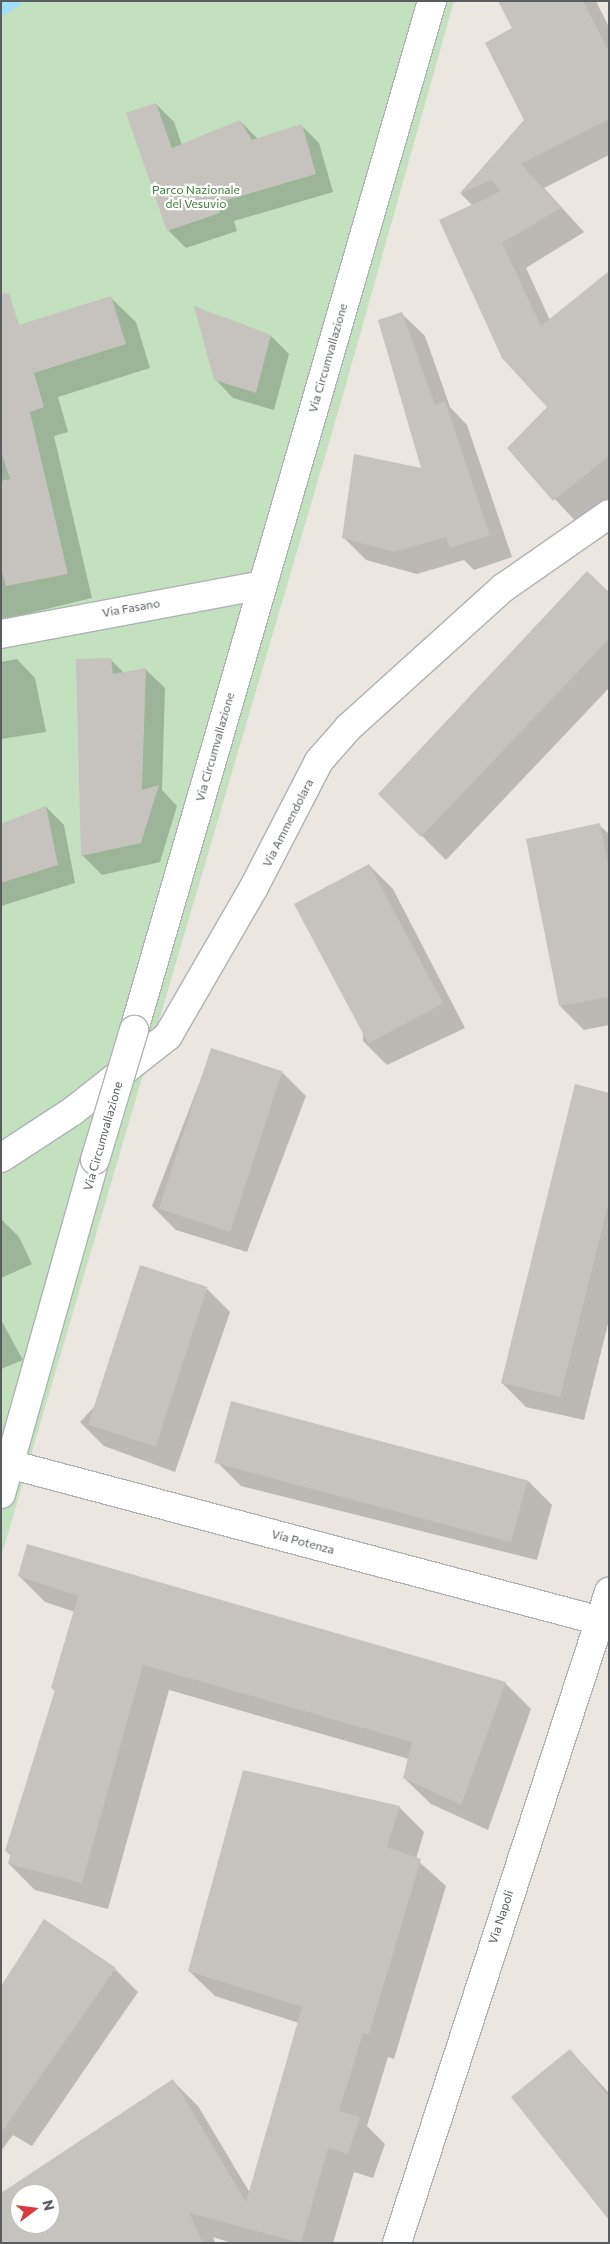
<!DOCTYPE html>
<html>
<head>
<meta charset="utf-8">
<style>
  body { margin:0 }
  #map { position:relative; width:610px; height:2244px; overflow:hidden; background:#ebe7e0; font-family:Commissioner,sans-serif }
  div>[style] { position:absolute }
  .green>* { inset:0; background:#c3e1be }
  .shadow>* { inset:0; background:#0003 }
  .stream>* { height:12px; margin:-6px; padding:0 6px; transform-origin:6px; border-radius:6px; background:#a4ddf7 }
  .building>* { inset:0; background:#c6c2bd; transform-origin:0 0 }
  .roads { filter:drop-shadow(1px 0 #aeb2b5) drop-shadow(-1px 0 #aeb2b5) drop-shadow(0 1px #aeb2b5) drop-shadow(0 -1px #aeb2b5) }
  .street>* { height:28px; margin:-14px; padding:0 14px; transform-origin:14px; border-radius:14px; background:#fff }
  .secondary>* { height:28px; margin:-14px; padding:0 14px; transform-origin:14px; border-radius:14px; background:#fff }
  .bridges { filter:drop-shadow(1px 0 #b0b4b7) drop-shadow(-1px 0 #b0b4b7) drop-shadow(0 1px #b0b4b7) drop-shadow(0 -1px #b0b4b7) }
  .secondary-bridge>* { height:28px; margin:-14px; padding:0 14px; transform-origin:14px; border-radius:14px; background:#fff }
  span { translate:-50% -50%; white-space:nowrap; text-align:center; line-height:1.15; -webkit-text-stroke:4.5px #fff; paint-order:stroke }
  .park-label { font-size:12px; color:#407e3b }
  .street-label { font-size:12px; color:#595d60 }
  .frame { position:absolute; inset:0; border:2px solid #595d60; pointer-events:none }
  .north { position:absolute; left:10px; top:2184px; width:50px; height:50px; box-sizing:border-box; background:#fff; border:1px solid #bdbebf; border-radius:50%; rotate:75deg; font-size:14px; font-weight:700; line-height:20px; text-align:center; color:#595d60 }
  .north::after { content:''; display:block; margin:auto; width:18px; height:22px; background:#d9383f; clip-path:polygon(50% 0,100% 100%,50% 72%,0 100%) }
</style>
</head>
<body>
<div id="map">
  <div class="green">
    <i style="clip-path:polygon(1px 1px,454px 1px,341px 402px,1px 1557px)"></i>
  </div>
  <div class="shadow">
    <i style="clip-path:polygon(499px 1px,596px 1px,609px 27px,609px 155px,544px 188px,584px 232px,526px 268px,550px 320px,609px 280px,609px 499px,578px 524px,508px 448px,548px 407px,473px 206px,461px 194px,525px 120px,513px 29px)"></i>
    <i style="clip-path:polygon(156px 104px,174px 122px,182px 145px,240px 121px,259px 140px,301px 125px,319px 143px,333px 192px,234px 221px,237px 231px,186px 248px,168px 230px)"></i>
    <i style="clip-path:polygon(111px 298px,136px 322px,150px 368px,58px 397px,68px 432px,54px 436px,92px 598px,1px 620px,1px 331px)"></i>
    <i style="clip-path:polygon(402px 314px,425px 336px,450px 407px,467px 425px,512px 557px,474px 570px,464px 560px,417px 574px,366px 560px,344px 538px,423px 470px)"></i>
    <i style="clip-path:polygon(271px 336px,289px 354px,274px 410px,233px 398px,215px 379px)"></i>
    <i style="clip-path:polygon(609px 594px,609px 688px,446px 860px,380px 794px)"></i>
    <i style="clip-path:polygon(17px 659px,35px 678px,46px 732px,1px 739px,1px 662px)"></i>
    <i style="clip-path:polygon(110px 659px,124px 673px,145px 669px,165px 688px,162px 790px,177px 806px,160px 862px,102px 875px,83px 856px)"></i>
    <i style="clip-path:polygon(46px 807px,64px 825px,75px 883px,1px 906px,1px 825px)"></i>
    <i style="clip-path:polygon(599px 825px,609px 834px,609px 1025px,584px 1030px,560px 1006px)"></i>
    <i style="clip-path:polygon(369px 865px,393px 889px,465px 1028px,387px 1065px,363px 1041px)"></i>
    <i style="clip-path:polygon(212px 1050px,282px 1072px,306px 1096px,247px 1252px,176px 1230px,152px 1206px)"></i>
    <i style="clip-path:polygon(609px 1094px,609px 1320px,584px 1420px,526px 1407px,502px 1383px)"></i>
    <i style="clip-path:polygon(1px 1219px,19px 1237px,32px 1264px,1px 1278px)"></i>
    <i style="clip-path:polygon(206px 1288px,230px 1312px,175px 1472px,104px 1446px,80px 1422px)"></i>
    <i style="clip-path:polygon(1px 1320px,23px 1360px,1px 1369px)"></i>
    <i style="clip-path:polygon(232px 1403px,528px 1481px,552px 1505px,537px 1560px,241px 1486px,217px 1462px)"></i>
    <i style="clip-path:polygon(19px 1576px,505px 1683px,531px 1709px,488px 1830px,431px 1804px,404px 1778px,409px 1759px,169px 1690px,108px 1909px,35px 1890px,9px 1864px,11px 1856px,6px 1851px,56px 1692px,52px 1688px,75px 1612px,45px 1602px)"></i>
    <i style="clip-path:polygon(evenodd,399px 1807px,424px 1832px,416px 1859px,446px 1886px,394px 2059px,388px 2057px,367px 2126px,385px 2144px,373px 2178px,354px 2172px,333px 2243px,232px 2243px,213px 2237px,215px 2243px,1px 2243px,1px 2194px,173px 2081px,198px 2106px,250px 2193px,299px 2023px,215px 1996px,189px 1971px,399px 1807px,20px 2194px,50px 2194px,50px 2224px,20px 2224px,20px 2194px)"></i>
    <i style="clip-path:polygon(45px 1921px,115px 1969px,138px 1992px,32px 2146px,13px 2135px,1px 2151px,1px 1988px)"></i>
    <i style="clip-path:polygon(570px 2050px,609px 2093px,609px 2215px)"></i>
  </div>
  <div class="stream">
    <i style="left:1px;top:10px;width:17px;rotate:-31deg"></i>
  </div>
  <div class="building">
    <i style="clip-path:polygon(498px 1px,583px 1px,609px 52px,609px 119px,521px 164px,561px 208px,502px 243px,541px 326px,609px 271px,609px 456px,553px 501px,507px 448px,547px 407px,502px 358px,439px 220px,501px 191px,491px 180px,459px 194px,524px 120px,485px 43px,512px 28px)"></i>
    <i style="clip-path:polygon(156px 103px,172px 148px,240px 120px,252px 140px,302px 124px,316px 174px,217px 203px,220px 213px,167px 231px,126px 113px)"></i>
    <i style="clip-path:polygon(9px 293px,19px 325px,111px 296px,126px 344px,34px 373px,44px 407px,30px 412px,68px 574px,6px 586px,1px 569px,1px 481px,10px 479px,1px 452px,1px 294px)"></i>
    <i style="clip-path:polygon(194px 306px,271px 335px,256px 393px,214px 380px)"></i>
    <i style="clip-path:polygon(402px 312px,435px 405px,445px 401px,490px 535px,450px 548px,446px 537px,394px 552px,342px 538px,354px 454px,421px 468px,378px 320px)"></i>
    <i style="clip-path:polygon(587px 571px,609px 592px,609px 639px,421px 837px,378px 794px)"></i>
    <i style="clip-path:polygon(111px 658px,113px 674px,146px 668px,142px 790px,159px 785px,141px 843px,81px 856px,76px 659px)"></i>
    <i style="clip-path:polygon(46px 806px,58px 865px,1px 883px,1px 824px)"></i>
    <i style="clip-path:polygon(600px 823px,609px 869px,609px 997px,559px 1006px,526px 839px)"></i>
    <i style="left:369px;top:864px;width:158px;height:85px;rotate:62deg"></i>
    <i style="left:211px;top:1048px;width:75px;height:169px;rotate:18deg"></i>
    <i style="clip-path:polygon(575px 1084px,609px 1093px,609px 1201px,560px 1397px,501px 1383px)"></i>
    <i style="left:140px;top:1265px;width:71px;height:168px;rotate:18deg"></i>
    <i style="left:231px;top:1401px;width:307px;height:64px;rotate:15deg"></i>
    <i style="clip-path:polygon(27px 1544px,506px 1682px,461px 1805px,403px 1778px,412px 1742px,143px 1665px,82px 1883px,8px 1864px,11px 1852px,5px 1851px,55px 1690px,51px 1688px,78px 1596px,18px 1576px)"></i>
    <i style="clip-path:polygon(evenodd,243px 1770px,400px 1806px,387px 1847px,421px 1859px,369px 2034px,363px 2033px,339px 2111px,360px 2117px,348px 2154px,328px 2148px,301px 2243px,189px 2213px,203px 2243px,1px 2243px,1px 2193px,173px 2079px,246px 2202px,302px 2007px,188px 1971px,243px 1770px,20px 2194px,50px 2194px,50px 2224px,20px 2224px,20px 2194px)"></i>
    <i style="clip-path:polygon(44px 1919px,116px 1968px,1px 2133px,1px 1986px)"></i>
    <i style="clip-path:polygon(570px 2049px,609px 2097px,609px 2220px,511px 2097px)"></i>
  </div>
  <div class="roads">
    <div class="street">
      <i style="left:1px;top:634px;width:266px;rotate:-10.6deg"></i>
      <i style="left:1px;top:1158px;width:86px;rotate:-33.1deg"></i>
      <i style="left:73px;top:1111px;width:121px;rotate:-38.3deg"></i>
      <i style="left:168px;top:1036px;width:170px;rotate:-60deg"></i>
      <i style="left:253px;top:889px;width:144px;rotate:-62.7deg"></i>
      <i style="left:319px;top:761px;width:45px;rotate:-48.6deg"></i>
      <i style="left:349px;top:727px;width:207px;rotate:-42.1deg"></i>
      <i style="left:503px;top:588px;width:129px;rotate:-34.9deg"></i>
      <i style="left:9px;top:1464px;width:608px;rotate:14.86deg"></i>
      <i style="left:397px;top:2243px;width:685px;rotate:-71.96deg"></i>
    </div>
    <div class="secondary">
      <i style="left:134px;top:1030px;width:1071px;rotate:-73.85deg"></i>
      <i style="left:1px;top:1494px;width:347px;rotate:-74.3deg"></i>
    </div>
  </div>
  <div class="bridges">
    <div class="secondary-bridge">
      <i style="left:95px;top:1160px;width:136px;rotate:-73.3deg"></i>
    </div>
  </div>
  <div class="park-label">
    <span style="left:196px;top:197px">Parco Nazionale<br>del Vesuvio</span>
  </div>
  <div class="street-label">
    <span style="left:328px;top:358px;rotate:-74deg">Via Circumvallazione</span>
    <span style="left:131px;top:608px;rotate:-10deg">Via Fasano</span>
    <span style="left:215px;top:747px;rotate:-74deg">Via Circumvallazione</span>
    <span style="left:288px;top:823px;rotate:-63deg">Via Ammendolara</span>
    <span style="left:103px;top:1136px;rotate:-74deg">Via Circumvallazione</span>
    <span style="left:303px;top:1542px;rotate:15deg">Via Potenza</span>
    <span style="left:501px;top:1917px;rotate:-72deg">Via Napoli</span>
  </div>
  <div class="frame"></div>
  <div class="north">N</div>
</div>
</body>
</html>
